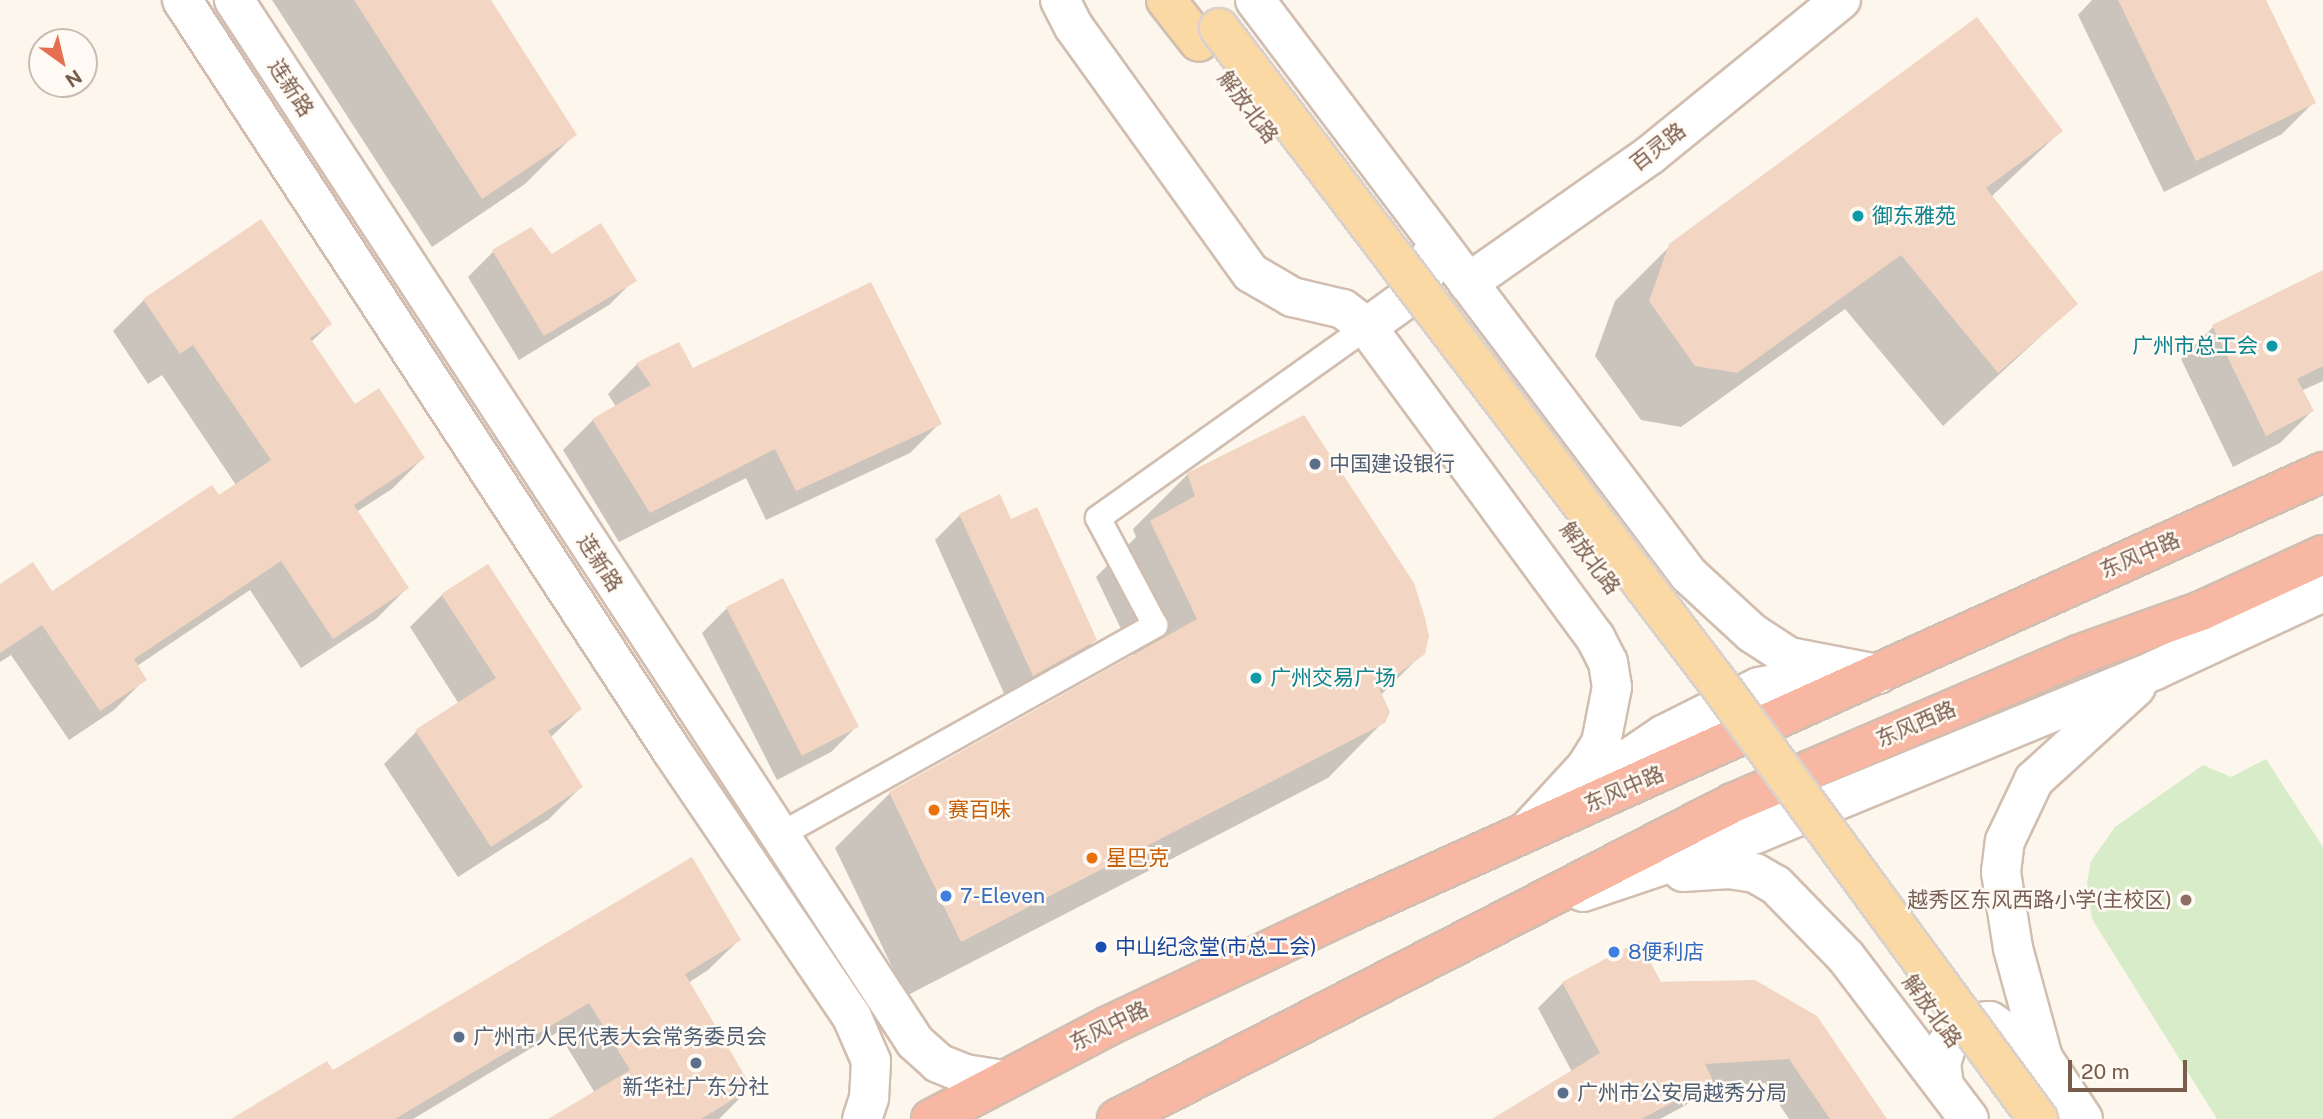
<!DOCTYPE html>
<html>
<head>
<meta charset="utf-8">
<style>
  body { margin:0 }
  #map { position:relative; width:2323px; height:1119px; overflow:hidden; background:#fdf6ec; font-family:"Public Sans","Noto Sans SC",sans-serif }
  div>[style] { position:absolute }
  .green>* { inset:0; background:#d8ecc9 }
  .shadow>* { inset:0; background:#0003 }
  .building>* { inset:0; background:#f3d5c3; transform-origin:0 0 }
  .roads { filter:drop-shadow(2px 0 #d1beb0) drop-shadow(-2px 0 #d1beb0) drop-shadow(0 2px #d1beb0) drop-shadow(0 -2px #d1beb0) }
  .lane>* { height:24px; margin:-12px; padding:0 12px; transform-origin:12px; border-radius:12px; background:#fff }
  .secondary>* { height:38px; margin:-19px; padding:0 19px; transform-origin:19px; border-radius:19px; background:#fff }
  .primary>* { height:38px; margin:-19px; padding:0 19px; transform-origin:19px; border-radius:19px; background:#fbd9a5 }
  .highway>* { height:38px; margin:-19px; padding:0 19px; transform-origin:19px; border-radius:19px; background:#f7b7a3 }
  .bridges { filter:drop-shadow(2px 0 #dad1cd) drop-shadow(-2px 0 #dad1cd) drop-shadow(0 2px #dad1cd) drop-shadow(0 -2px #dad1cd) }
  .primary-bridge>* { height:38px; margin:-19px; padding:0 19px; transform-origin:19px; border-radius:19px; background:#fbd9a5 }
  .dots>* { width:19px; height:19px; translate:-50% -50%; box-sizing:border-box; border:4px solid #fffaf3; border-radius:50% }
  span { translate:-50% -50%; white-space:nowrap; text-align:center; line-height:1.15; -webkit-text-stroke:5px #fffaf3; paint-order:stroke }
  .street-label { font-size:21px; color:#7a5c4d }
  .culture-label { font-size:21px; color:#0d838f }
  .left { translate:0 -50%; text-align:left }
  .right { translate:-100% -50%; text-align:right }
  .service-label { font-size:21px; color:#4e5e75 }
  .food-label { font-size:21px; color:#c56008 }
  .shop-label { font-size:21px; color:#366cbe }
  .education-label { font-size:21px; color:#785e54 }
  .transit-label { font-size:21px; color:#164399 }
  .north { position:absolute; left:28px; top:28px; width:70px; height:70px; box-sizing:border-box; background:#fffaf3; border:2px solid #cabbb1; border-radius:50%; rotate:146deg; font-size:19px; font-weight:700; line-height:28px; text-align:center; color:#7a5c4d }
  .north::after { content:''; display:block; margin:auto; width:24px; height:32px; background:#e76f51; clip-path:polygon(50% 0,100% 100%,50% 72%,0 100%) }
  .scale { position:absolute; left:2068px; top:1060px; width:119px; height:32px; box-sizing:border-box; border:4px solid #7a5c4d; border-top:0; padding-left:9px; font-size:21px; line-height:24px; white-space:nowrap; color:#7a5c4d; -webkit-text-stroke:5px #fffaf3; paint-order:stroke }
</style>
</head>
<body>
<div id="map">
  <div class="green">
    <i style="clip-path:polygon(2266px 759px,2323px 847px,2323px 1119px,2217px 1119px,2092px 919px,2087px 882px,2091px 861px,2115px 827px,2203px 765px,2231px 777px)"></i>
  </div>
  <div class="shadow">
    <i style="clip-path:polygon(272px 0,489px 0,575px 134px,525px 184px,432px 247px)"></i>
    <i style="clip-path:polygon(2092px 0,2264px 0,2314px 102px,2282px 134px,2164px 192px,2078px 15px)"></i>
    <i style="clip-path:polygon(2061px 131px,1991px 197px,2076px 304px,1943px 426px,1845px 309px,1681px 427px,1641px 420px,1595px 356px,1615px 301px,1671px 245px)"></i>
    <i style="clip-path:polygon(261px 221px,330px 324px,311px 342px,354px 407px,423px 458px,392px 489px,356px 512px,407px 588px,376px 619px,301px 668px,250px 590px,137px 666px,145px 679px,114px 710px,69px 740px,11px 655px,0 662px,0 586px,52px 594px,236px 485px,162px 375px,148px 384px,113px 331px,144px 300px)"></i>
    <i style="clip-path:polygon(493px 252px,551px 257px,634px 280px,609px 305px,519px 360px,468px 277px)"></i>
    <i style="clip-path:polygon(2323px 272px,2323px 381px,2301px 391px,2312px 411px,2280px 443px,2233px 467px,2181px 359px,2213px 327px)"></i>
    <i style="clip-path:polygon(637px 364px,692px 370px,940px 423px,910px 453px,766px 520px,746px 478px,619px 542px,563px 450px,593px 420px,616px 407px,608px 394px)"></i>
    <i style="clip-path:polygon(1188px 474px,1423px 653px,1381px 695px,1383px 722px,1328px 778px,906px 996px,835px 848px,890px 793px,1134px 656px,1096px 577px,1136px 537px,1133px 529px)"></i>
    <i style="clip-path:polygon(960px 515px,1010px 521px,1095px 640px,1070px 665px,1007px 700px,935px 540px)"></i>
    <i style="clip-path:polygon(442px 595px,580px 709px,550px 738px,581px 787px,549px 819px,458px 877px,384px 764px,416px 732px,459px 704px,410px 627px)"></i>
    <i style="clip-path:polygon(727px 608px,856px 727px,831px 752px,777px 780px,702px 633px)"></i>
    <i style="clip-path:polygon(739px 940px,708px 970px,688px 983px,750px 1088px,719px 1119px,551px 1119px,595px 1093px,558px 1032px,413px 1119px,234px 1119px,332px 1073px)"></i>
    <i style="clip-path:polygon(1754px 981px,1885px 1119px,1789px 1119px,1765px 1083px,1705px 1087px,1686px 1105px,1660px 1119px,1496px 1119px,1572px 1072px,1538px 1008px,1563px 983px)"></i>
  </div>
  <div class="building">
    <i style="clip-path:polygon(354px 0,491px 0,577px 135px,482px 199px)"></i>
    <i style="clip-path:polygon(2118px 0,2266px 0,2316px 103px,2196px 161px)"></i>
    <i style="clip-path:polygon(1977px 17px,2063px 131px,1986px 188px,2078px 304px,1998px 373px,1901px 255px,1737px 373px,1695px 366px,1649px 301px,1669px 244px)"></i>
    <i style="clip-path:polygon(261px 219px,332px 324px,310px 338px,355px 404px,379px 388px,425px 458px,354px 505px,409px 588px,333px 639px,281px 561px,134px 659px,147px 680px,100px 711px,42px 625px,0 653px,0 584px,33px 562px,52px 591px,212px 485px,219px 495px,271px 460px,193px 345px,180px 354px,143px 299px)"></i>
    <i style="clip-path:polygon(601px 223px,637px 281px,544px 336px,492px 250px,531px 227px,552px 254px)"></i>
    <i style="clip-path:polygon(2323px 270px,2323px 366px,2297px 379px,2314px 411px,2266px 436px,2212px 325px)"></i>
    <i style="clip-path:polygon(871px 282px,942px 424px,796px 491px,775px 449px,650px 513px,592px 419px,651px 385px,636px 363px,679px 342px,693px 368px)"></i>
    <i style="clip-path:polygon(1304px 415px,1414px 583px,1425px 618px,1429px 636px,1425px 654px,1379px 688px,1390px 712px,1385px 723px,961px 942px,889px 792px,1197px 619px,1150px 521px,1195px 496px,1187px 473px)"></i>
    <i style="clip-path:polygon(1000px 494px,1011px 519px,1037px 507px,1097px 640px,1033px 676px,959px 514px)"></i>
    <i style="clip-path:polygon(488px 564px,582px 709px,548px 731px,583px 787px,491px 847px,415px 730px,496px 678px,441px 594px)"></i>
    <i style="left:783px;top:578px;width:167px;height:64px;rotate:63deg"></i>
    <i style="clip-path:polygon(692px 857px,741px 940px,685px 974px,752px 1088px,701px 1119px,548px 1119px,630px 1070px,589px 1003px,395px 1119px,231px 1119px,327px 1061px,333px 1070px)"></i>
    <i style="clip-path:polygon(1639px 941px,1661px 982px,1755px 980px,1817px 1016px,1887px 1119px,1830px 1119px,1789px 1059px,1705px 1064px,1713px 1081px,1641px 1119px,1492px 1119px,1600px 1053px,1562px 982px)"></i>
  </div>
  <div class="roads">
    <div class="lane">
      <i style="left:780px;top:835px;width:430px;rotate:-29.2deg"></i>
      <i style="left:1155px;top:625px;width:121px;rotate:-118deg"></i>
      <i style="left:1098px;top:518px;width:330px;rotate:-35.4deg"></i>
    </div>
    <div class="secondary">
      <i style="left:182px;top:0;width:897px;rotate:56.88deg"></i>
      <i style="left:672px;top:751px;width:321px;rotate:55.9deg"></i>
      <i style="left:852px;top:1017px;width:48px;rotate:66.6deg"></i>
      <i style="left:871px;top:1061px;width:37px;rotate:93deg"></i>
      <i style="left:869px;top:1098px;width:22px;rotate:108deg"></i>
      <i style="left:234px;top:0;width:1245px;rotate:56.83deg"></i>
      <i style="left:915px;top:1042px;width:31px;rotate:42deg"></i>
      <i style="left:938px;top:1063px;width:29px;rotate:22deg"></i>
      <i style="left:965px;top:1074px;width:37px;rotate:9deg"></i>
      <i style="left:1060px;top:0;width:30px;rotate:63deg"></i>
      <i style="left:1074px;top:27px;width:303px;rotate:54.3deg"></i>
      <i style="left:1251px;top:273px;width:48px;rotate:30.3deg"></i>
      <i style="left:1292px;top:297px;width:52px;rotate:13.2deg"></i>
      <i style="left:1343px;top:309px;width:30px;rotate:37deg"></i>
      <i style="left:1367px;top:327px;width:385px;rotate:53.7deg"></i>
      <i style="left:1595px;top:637px;width:28px;rotate:63deg"></i>
      <i style="left:1608px;top:662px;width:25px;rotate:81deg"></i>
      <i style="left:1612px;top:687px;width:57px;rotate:101.1deg"></i>
      <i style="left:1601px;top:743px;width:28px;rotate:122deg"></i>
      <i style="left:1586px;top:767px;width:84px;rotate:132.6deg"></i>
      <i style="left:1255px;top:0;width:720px;rotate:52.96deg"></i>
      <i style="left:1689px;top:575px;width:86px;rotate:42.6deg"></i>
      <i style="left:1752px;top:633px;width:44px;rotate:33deg"></i>
      <i style="left:1789px;top:657px;width:91px;rotate:10.8deg"></i>
      <i style="left:1468px;top:283px;width:223px;rotate:-35.1deg"></i>
      <i style="left:1650px;top:155px;width:246px;rotate:-39.1deg"></i>
      <i style="left:1367px;top:327px;width:54px;rotate:-36deg"></i>
      <i style="left:1411px;top:295px;width:27px;rotate:-56deg"></i>
      <i style="left:1426px;top:273px;width:15px;rotate:-79deg"></i>
      <i style="left:1579px;top:792px;width:102px;rotate:-34.2deg"></i>
      <i style="left:1663px;top:735px;width:107px;rotate:-26.6deg"></i>
      <i style="left:1759px;top:687px;width:69px;rotate:-10.8deg"></i>
      <i style="left:1683px;top:872px;width:46px;rotate:-3.7deg"></i>
      <i style="left:1729px;top:869px;width:26px;rotate:9deg"></i>
      <i style="left:1755px;top:873px;width:24px;rotate:30deg"></i>
      <i style="left:1776px;top:885px;width:100px;rotate:45.8deg"></i>
      <i style="left:1846px;top:957px;width:203px;rotate:52.8deg"></i>
      <i style="left:1583px;top:892px;width:185px;rotate:-18.6deg"></i>
      <i style="left:1758px;top:833px;width:429px;rotate:-22.3deg"></i>
      <i style="left:2155px;top:670px;width:185px;rotate:-24.9deg"></i>
      <i style="left:1944px;top:1085px;width:21px;rotate:-98deg"></i>
      <i style="left:1941px;top:1064px;width:21px;rotate:-73deg"></i>
      <i style="left:1947px;top:1044px;width:14px;rotate:-51deg"></i>
      <i style="left:1956px;top:1033px;width:25px;rotate:-26deg"></i>
      <i style="left:1979px;top:1022px;width:11px;rotate:-5deg"></i>
      <i style="left:1990px;top:1021px;width:65px;rotate:34.9deg"></i>
      <i style="left:2083px;top:1119px;width:73px;rotate:-123.3deg"></i>
      <i style="left:2043px;top:1058px;width:114px;rotate:-105.3deg"></i>
      <i style="left:2013px;top:948px;width:77px;rotate:-99deg"></i>
      <i style="left:2001px;top:872px;width:31px;rotate:-83deg"></i>
      <i style="left:2005px;top:841px;width:68px;rotate:-64.6deg"></i>
      <i style="left:2034px;top:780px;width:138px;rotate:-42.4deg"></i>
    </div>
    <div class="primary">
      <i style="left:1166px;top:0;width:53px;rotate:51.8deg"></i>
    </div>
    <div class="highway">
      <i style="left:931px;top:1119px;width:202px;rotate:-27.7deg"></i>
      <i style="left:1110px;top:1025px;width:264px;rotate:-25.3deg"></i>
      <i style="left:1349px;top:912px;width:1069px;rotate:-24.31deg"></i>
      <i style="left:1117px;top:1119px;width:692px;rotate:-27.16deg"></i>
      <i style="left:1733px;top:803px;width:375px;rotate:-23.2deg"></i>
      <i style="left:2078px;top:655px;width:131px;rotate:-19.7deg"></i>
      <i style="left:2201px;top:611px;width:134px;rotate:-24.7deg"></i>
    </div>
  </div>
  <div class="bridges">
    <div class="primary-bridge">
      <i style="left:1219px;top:28px;width:828px;rotate:52.7deg"></i>
      <i style="left:1721px;top:687px;width:536px;rotate:53.73deg"></i>
    </div>
  </div>
  <div class="dots">
    <i style="left:1858px;top:216px;background:#0f9aa8"></i>
    <i style="left:2272px;top:346px;background:#0f9aa8"></i>
    <i style="left:1315px;top:464px;background:#5c6f8a"></i>
    <i style="left:1256px;top:678px;background:#0f9aa8"></i>
    <i style="left:934px;top:810px;background:#e8710a"></i>
    <i style="left:1092px;top:858px;background:#e8710a"></i>
    <i style="left:946px;top:896px;background:#3f7fe0"></i>
    <i style="left:2186px;top:900px;background:#8d6e63"></i>
    <i style="left:1101px;top:947px;background:#1a4fb4"></i>
    <i style="left:1614px;top:952px;background:#3f7fe0"></i>
    <i style="left:459px;top:1037px;background:#5c6f8a"></i>
    <i style="left:696px;top:1063px;background:#5c6f8a"></i>
    <i style="left:1563px;top:1093px;background:#5c6f8a"></i>
  </div>
  <div class="street-label">
    <span style="left:291px;top:88px;rotate:57deg">连新路</span>
    <span style="left:1248px;top:107px;rotate:53deg">解放北路</span>
    <span style="left:1658px;top:147px;rotate:-38deg">百灵路</span>
    <span style="left:2140px;top:555px;rotate:-23deg">东风中路</span>
    <span style="left:1590px;top:558px;rotate:53deg">解放北路</span>
    <span style="left:600px;top:563px;rotate:57deg">连新路</span>
    <span style="left:1916px;top:724px;rotate:-23deg">东风西路</span>
    <span style="left:1624px;top:789px;rotate:-23deg">东风中路</span>
    <span style="left:1932px;top:1011px;rotate:54deg">解放北路</span>
    <span style="left:1109px;top:1026px;rotate:-26deg">东风中路</span>
  </div>
  <div class="culture-label">
    <span class="left" style="left:1872px;top:216px">御东雅苑</span>
    <span class="right" style="left:2258px;top:346px">广州市总工会</span>
    <span class="left" style="left:1270px;top:678px">广州交易广场</span>
  </div>
  <div class="service-label">
    <span class="left" style="left:1329px;top:464px">中国建设银行</span>
    <span class="left" style="left:473px;top:1037px">广州市人民代表大会常务委员会</span>
    <span style="left:696px;top:1087px">新华社广东分社</span>
    <span class="left" style="left:1577px;top:1093px">广州市公安局越秀分局</span>
  </div>
  <div class="food-label">
    <span class="left" style="left:948px;top:810px">赛百味</span>
    <span class="left" style="left:1106px;top:858px">星巴克</span>
  </div>
  <div class="shop-label">
    <span class="left" style="left:960px;top:896px">7-Eleven</span>
    <span class="left" style="left:1628px;top:952px">8便利店</span>
  </div>
  <div class="education-label">
    <span class="right" style="left:2172px;top:900px">越秀区东风西路小学(主校区)</span>
  </div>
  <div class="transit-label">
    <span class="left" style="left:1115px;top:947px">中山纪念堂(市总工会)</span>
  </div>
  <div class="north">N</div>
  <div class="scale">20 m</div>
</div>
</body>
</html>
